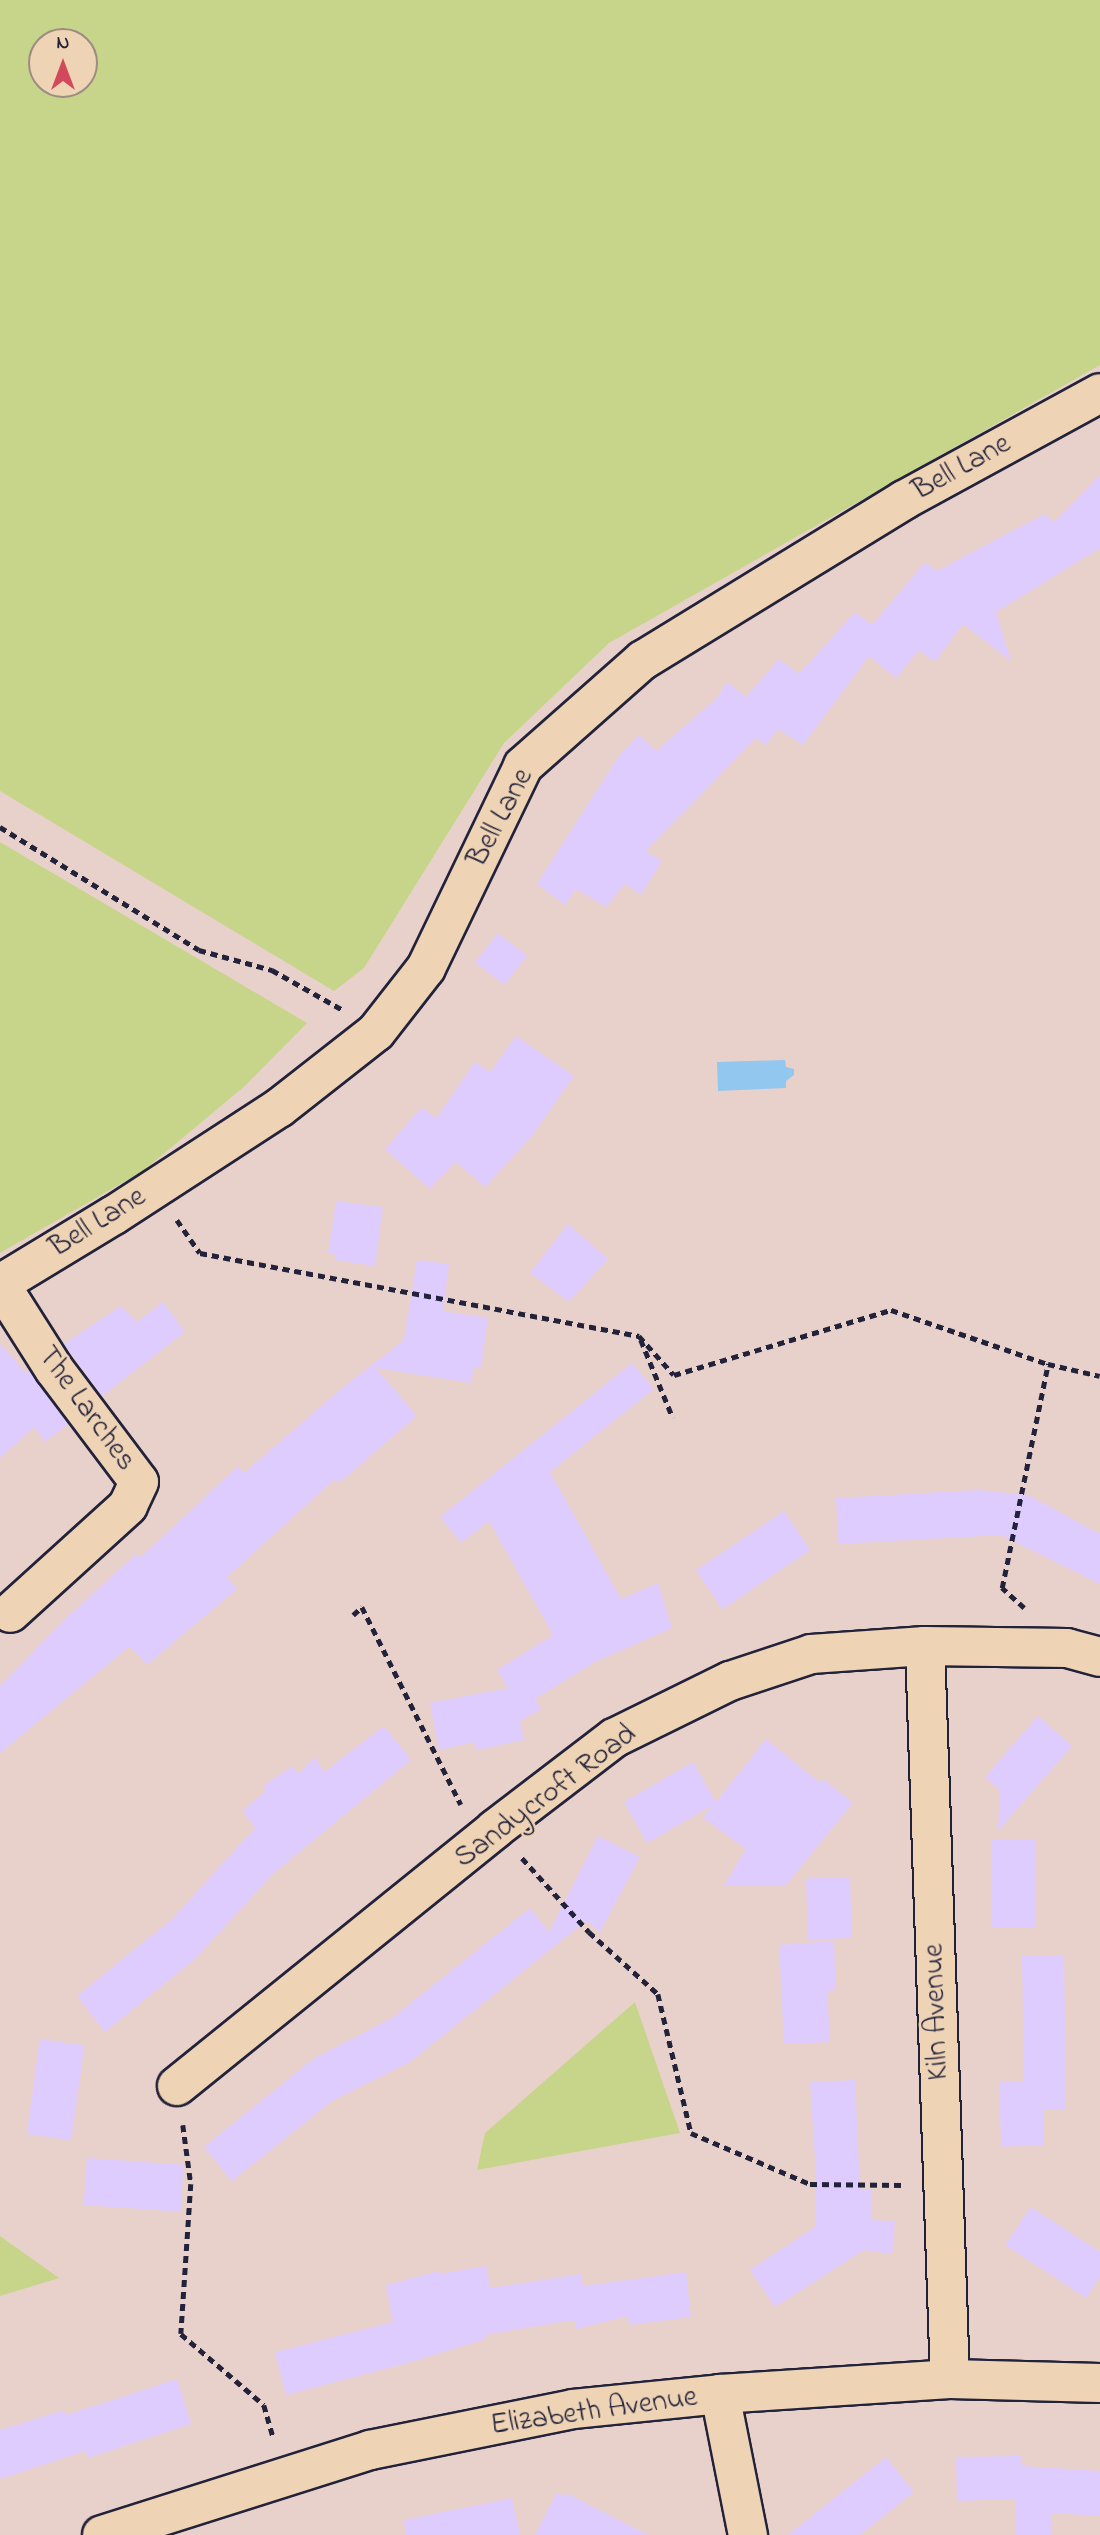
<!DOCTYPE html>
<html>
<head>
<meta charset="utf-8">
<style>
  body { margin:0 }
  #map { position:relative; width:1100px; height:2535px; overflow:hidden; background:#e9d1cb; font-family:"Indie Flower",sans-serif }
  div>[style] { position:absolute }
  .green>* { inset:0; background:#c6d589 }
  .water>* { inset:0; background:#92c7f0 }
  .building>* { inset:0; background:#deccfe; transform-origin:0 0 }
  .path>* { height:4.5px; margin-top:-2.25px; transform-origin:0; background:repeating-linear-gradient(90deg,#22223b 0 7px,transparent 0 12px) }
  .roads { filter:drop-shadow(2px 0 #22223b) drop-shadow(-2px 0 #22223b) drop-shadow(0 2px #22223b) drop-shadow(0 -2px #22223b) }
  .minor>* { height:38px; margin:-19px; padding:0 19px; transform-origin:19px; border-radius:19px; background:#eed3b5 }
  span { translate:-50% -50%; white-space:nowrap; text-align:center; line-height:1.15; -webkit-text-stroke:5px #eed3b5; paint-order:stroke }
  .street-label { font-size:30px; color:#22223b }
  .north { position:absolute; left:28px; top:28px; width:70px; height:70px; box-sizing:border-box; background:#eed3b5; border:2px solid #9c8c84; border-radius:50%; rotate:0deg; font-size:19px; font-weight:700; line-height:28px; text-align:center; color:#22223b }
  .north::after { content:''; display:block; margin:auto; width:24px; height:32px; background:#d1495b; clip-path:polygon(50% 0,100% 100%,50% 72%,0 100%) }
</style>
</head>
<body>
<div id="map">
  <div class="green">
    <i style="clip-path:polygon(evenodd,0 0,1100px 0,1100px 365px,609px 643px,504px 743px,364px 968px,334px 991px,0 791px,0 0,42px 42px,84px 42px,84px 84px,42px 84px,42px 42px)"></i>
    <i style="clip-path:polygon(0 842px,307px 1023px,246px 1085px,143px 1171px,0 1253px)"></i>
    <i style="clip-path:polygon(635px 2002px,680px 2133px,477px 2170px,485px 2133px)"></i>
    <i style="clip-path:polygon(0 2236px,59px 2278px,0 2296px)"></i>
  </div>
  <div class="water">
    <i style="clip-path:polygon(785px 1060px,786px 1067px,794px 1069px,794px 1075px,786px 1081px,786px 1088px,718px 1091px,717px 1062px)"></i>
  </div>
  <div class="building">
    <i style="clip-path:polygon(1100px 475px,1100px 548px,996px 612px,1011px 661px,963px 624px,935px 662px,919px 650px,896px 678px,869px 656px,803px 745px,778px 729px,766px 745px,756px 738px,646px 851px,662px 861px,641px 895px,625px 884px,606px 907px,576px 889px,565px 905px,537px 884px,618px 757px,639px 735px,656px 751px,717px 698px,727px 682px,746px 697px,779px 659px,799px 674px,855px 612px,872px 625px,925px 562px,937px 571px,1044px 514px,1054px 522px)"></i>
    <i style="left:498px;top:933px;width:37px;height:37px;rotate:38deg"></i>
    <i style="clip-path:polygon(516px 1036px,574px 1076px,532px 1136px,485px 1187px,456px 1162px,430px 1189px,385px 1149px,422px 1107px,436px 1118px,475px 1062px,490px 1072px)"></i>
    <i style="clip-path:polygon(336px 1201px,383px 1207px,375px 1266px,335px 1260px,336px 1254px,328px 1253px)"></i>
    <i style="clip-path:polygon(568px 1224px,608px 1259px,569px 1302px,530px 1273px)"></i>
    <i style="clip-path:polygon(417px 1260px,449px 1264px,443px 1311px,488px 1318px,481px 1368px,474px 1367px,471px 1383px,376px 1368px,417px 1416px,339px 1483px,335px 1479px,227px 1577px,237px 1589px,147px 1665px,130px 1646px,0 1753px,0 1686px,62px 1622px,136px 1554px,140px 1558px,238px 1466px,244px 1473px,341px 1389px,404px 1340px)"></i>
    <i style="clip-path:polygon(163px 1302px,185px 1332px,102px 1396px,64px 1344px,121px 1306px,137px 1322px)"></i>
    <i style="clip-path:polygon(0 1344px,26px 1373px,29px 1370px,68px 1424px,45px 1442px,34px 1427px,0 1458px)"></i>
    <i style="clip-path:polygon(632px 1363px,654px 1389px,550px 1472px,621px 1599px,658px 1583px,672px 1628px,595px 1662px,535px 1699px,541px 1709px,520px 1721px,524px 1740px,476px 1750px,474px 1742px,439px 1750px,430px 1703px,508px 1688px,497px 1670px,553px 1635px,489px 1521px,461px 1543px,440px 1517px)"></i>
    <i style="clip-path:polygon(979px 1490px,1028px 1495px,1100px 1534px,1100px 1584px,1001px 1535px,838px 1544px,836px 1498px)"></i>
    <i style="left:784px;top:1511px;width:47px;height:106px;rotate:56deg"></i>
    <i style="clip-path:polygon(1038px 1716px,1072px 1746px,998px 1831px,1000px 1790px,985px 1777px)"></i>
    <i style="clip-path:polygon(384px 1726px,411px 1760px,273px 1874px,195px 1959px,105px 2032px,77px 1996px,172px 1919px,255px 1828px,242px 1811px,266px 1791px,263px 1786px,292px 1766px,298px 1774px,315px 1757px,324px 1772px)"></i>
    <i style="clip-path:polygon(766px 1739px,820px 1783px,823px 1779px,853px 1803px,786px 1885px,724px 1885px,746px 1849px,703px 1818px,713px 1805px,647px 1843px,624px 1802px,693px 1762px,716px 1802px)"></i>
    <i style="clip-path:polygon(598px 1836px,640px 1857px,600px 1932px,586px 1921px,410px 2062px,332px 2101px,232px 2181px,204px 2147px,313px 2059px,392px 2018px,530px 1908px,549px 1932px)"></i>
    <i style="left:992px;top:1840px;width:43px;height:88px"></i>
    <i style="left:850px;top:1877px;width:61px;height:44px;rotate:88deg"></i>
    <i style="clip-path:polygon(834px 1941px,836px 1990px,827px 1991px,830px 2042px,784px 2044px,779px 1945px)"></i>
    <i style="clip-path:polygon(1022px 1955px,1064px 1955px,1066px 2109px,1043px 2110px,1044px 2145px,1001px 2147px,999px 2082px,1024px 2081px)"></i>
    <i style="left:40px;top:2039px;width:45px;height:96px;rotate:8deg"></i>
    <i style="clip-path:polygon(855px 2080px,860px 2189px,871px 2189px,871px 2220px,895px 2221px,892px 2254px,864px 2250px,775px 2307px,750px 2270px,815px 2227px,816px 2174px,810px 2082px)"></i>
    <i style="left:87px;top:2158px;width:97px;height:47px;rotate:4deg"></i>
    <i style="clip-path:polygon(1031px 2207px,1100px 2252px,1100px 2277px,1086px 2298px,1005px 2245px)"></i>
    <i style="clip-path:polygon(486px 2266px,490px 2288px,581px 2274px,583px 2286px,686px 2272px,691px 2317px,629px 2325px,628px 2316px,576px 2329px,574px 2320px,485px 2335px,486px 2339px,404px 2364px,286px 2395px,275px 2352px,393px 2322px,386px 2285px,438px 2271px,439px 2274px)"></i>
    <i style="clip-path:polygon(177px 2379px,191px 2424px,88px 2458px,85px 2451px,0 2479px,0 2430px,64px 2410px,66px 2415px)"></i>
    <i style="clip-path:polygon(1022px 2456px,1022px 2466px,1100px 2471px,1100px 2516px,1052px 2513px,1052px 2535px,1015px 2535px,1015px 2499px,957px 2501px,956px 2457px)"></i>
    <i style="clip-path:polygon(886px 2457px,914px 2492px,860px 2535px,788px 2535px)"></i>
    <i style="clip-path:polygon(557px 2492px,564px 2497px,566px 2493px,648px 2535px,535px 2535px)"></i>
    <i style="clip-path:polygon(512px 2498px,520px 2535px,406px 2535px,404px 2520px)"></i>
  </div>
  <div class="path">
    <i style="left:0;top:827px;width:234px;rotate:31.7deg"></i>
    <i style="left:199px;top:950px;width:76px;rotate:15.3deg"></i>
    <i style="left:272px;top:970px;width:81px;rotate:29.4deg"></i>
    <i style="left:177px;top:1220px;width:40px;rotate:55.1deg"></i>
    <i style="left:200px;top:1253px;width:447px;rotate:10.7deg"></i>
    <i style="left:639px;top:1336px;width:52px;rotate:48.1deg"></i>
    <i style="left:674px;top:1375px;width:227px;rotate:-16.7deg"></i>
    <i style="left:891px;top:1310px;width:166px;rotate:19deg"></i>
    <i style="left:1048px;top:1364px;width:53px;rotate:13deg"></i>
    <i style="left:641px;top:1340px;width:84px;rotate:67.7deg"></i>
    <i style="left:1024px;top:1608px;width:30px;rotate:-138deg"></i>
    <i style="left:1002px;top:1588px;width:229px;rotate:-78.4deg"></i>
    <i style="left:353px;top:1615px;width:12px;rotate:-42deg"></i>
    <i style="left:362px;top:1607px;width:221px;rotate:63.4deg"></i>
    <i style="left:522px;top:1858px;width:100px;rotate:47.8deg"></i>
    <i style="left:589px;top:1932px;width:93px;rotate:41.9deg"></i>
    <i style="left:658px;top:1994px;width:143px;rotate:76.6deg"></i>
    <i style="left:691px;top:2133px;width:129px;rotate:23.2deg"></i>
    <i style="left:810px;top:2184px;width:93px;rotate:0.6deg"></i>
    <i style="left:183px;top:2125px;width:60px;rotate:82.3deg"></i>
    <i style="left:191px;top:2184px;width:150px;rotate:93.8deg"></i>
    <i style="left:181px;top:2334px;width:109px;rotate:40.5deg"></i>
    <i style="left:264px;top:2405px;width:35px;rotate:74deg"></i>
  </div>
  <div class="roads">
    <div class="minor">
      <i style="left:0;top:1284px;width:133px;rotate:-31.2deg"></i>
      <i style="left:114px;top:1215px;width:197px;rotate:-33deg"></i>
      <i style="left:279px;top:1108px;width:123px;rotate:-38.1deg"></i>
      <i style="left:376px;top:1032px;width:81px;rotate:-52deg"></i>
      <i style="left:426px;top:968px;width:224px;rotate:-64.3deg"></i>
      <i style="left:523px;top:766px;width:160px;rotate:-41.5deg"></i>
      <i style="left:643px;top:660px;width:306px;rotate:-31.5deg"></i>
      <i style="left:904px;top:500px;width:223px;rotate:-28.6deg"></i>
      <i style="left:0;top:1284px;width:101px;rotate:57.6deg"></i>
      <i style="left:54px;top:1369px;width:141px;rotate:53deg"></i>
      <i style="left:139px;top:1482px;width:26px;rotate:115deg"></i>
      <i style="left:128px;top:1506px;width:159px;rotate:137.8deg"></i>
      <i style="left:925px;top:1646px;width:733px;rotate:88.05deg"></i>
      <i style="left:177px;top:2086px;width:409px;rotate:-38.9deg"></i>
      <i style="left:495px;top:1829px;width:150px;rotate:-37.4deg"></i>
      <i style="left:614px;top:1738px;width:129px;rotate:-26.2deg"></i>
      <i style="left:730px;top:1681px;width:85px;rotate:-18.4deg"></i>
      <i style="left:811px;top:1654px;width:114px;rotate:-4deg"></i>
      <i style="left:925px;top:1646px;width:142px;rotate:0.8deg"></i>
      <i style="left:1067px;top:1648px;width:34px;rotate:15deg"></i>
      <i style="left:720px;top:2394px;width:144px;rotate:78.8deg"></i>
      <i style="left:102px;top:2535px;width:281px;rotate:-17.6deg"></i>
      <i style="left:370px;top:2450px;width:207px;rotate:-11.4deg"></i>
      <i style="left:573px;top:2409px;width:148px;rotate:-5.8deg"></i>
      <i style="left:720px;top:2394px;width:230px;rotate:-3.7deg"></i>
      <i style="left:950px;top:2379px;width:150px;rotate:1.5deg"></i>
    </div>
  </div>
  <div class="street-label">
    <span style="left:962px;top:468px;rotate:-29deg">Bell Lane</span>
    <span style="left:501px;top:818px;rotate:-62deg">Bell Lane</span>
    <span style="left:98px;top:1223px;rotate:-32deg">Bell Lane</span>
    <span style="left:86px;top:1409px;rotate:54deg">The Larches</span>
    <span style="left:546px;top:1797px;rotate:-37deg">Sandycroft Road</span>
    <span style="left:937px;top:2012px;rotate:-92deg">Kiln Avenue</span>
    <span style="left:594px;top:2412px;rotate:-8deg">Elizabeth Avenue</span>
  </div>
  <div class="north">N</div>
</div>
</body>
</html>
